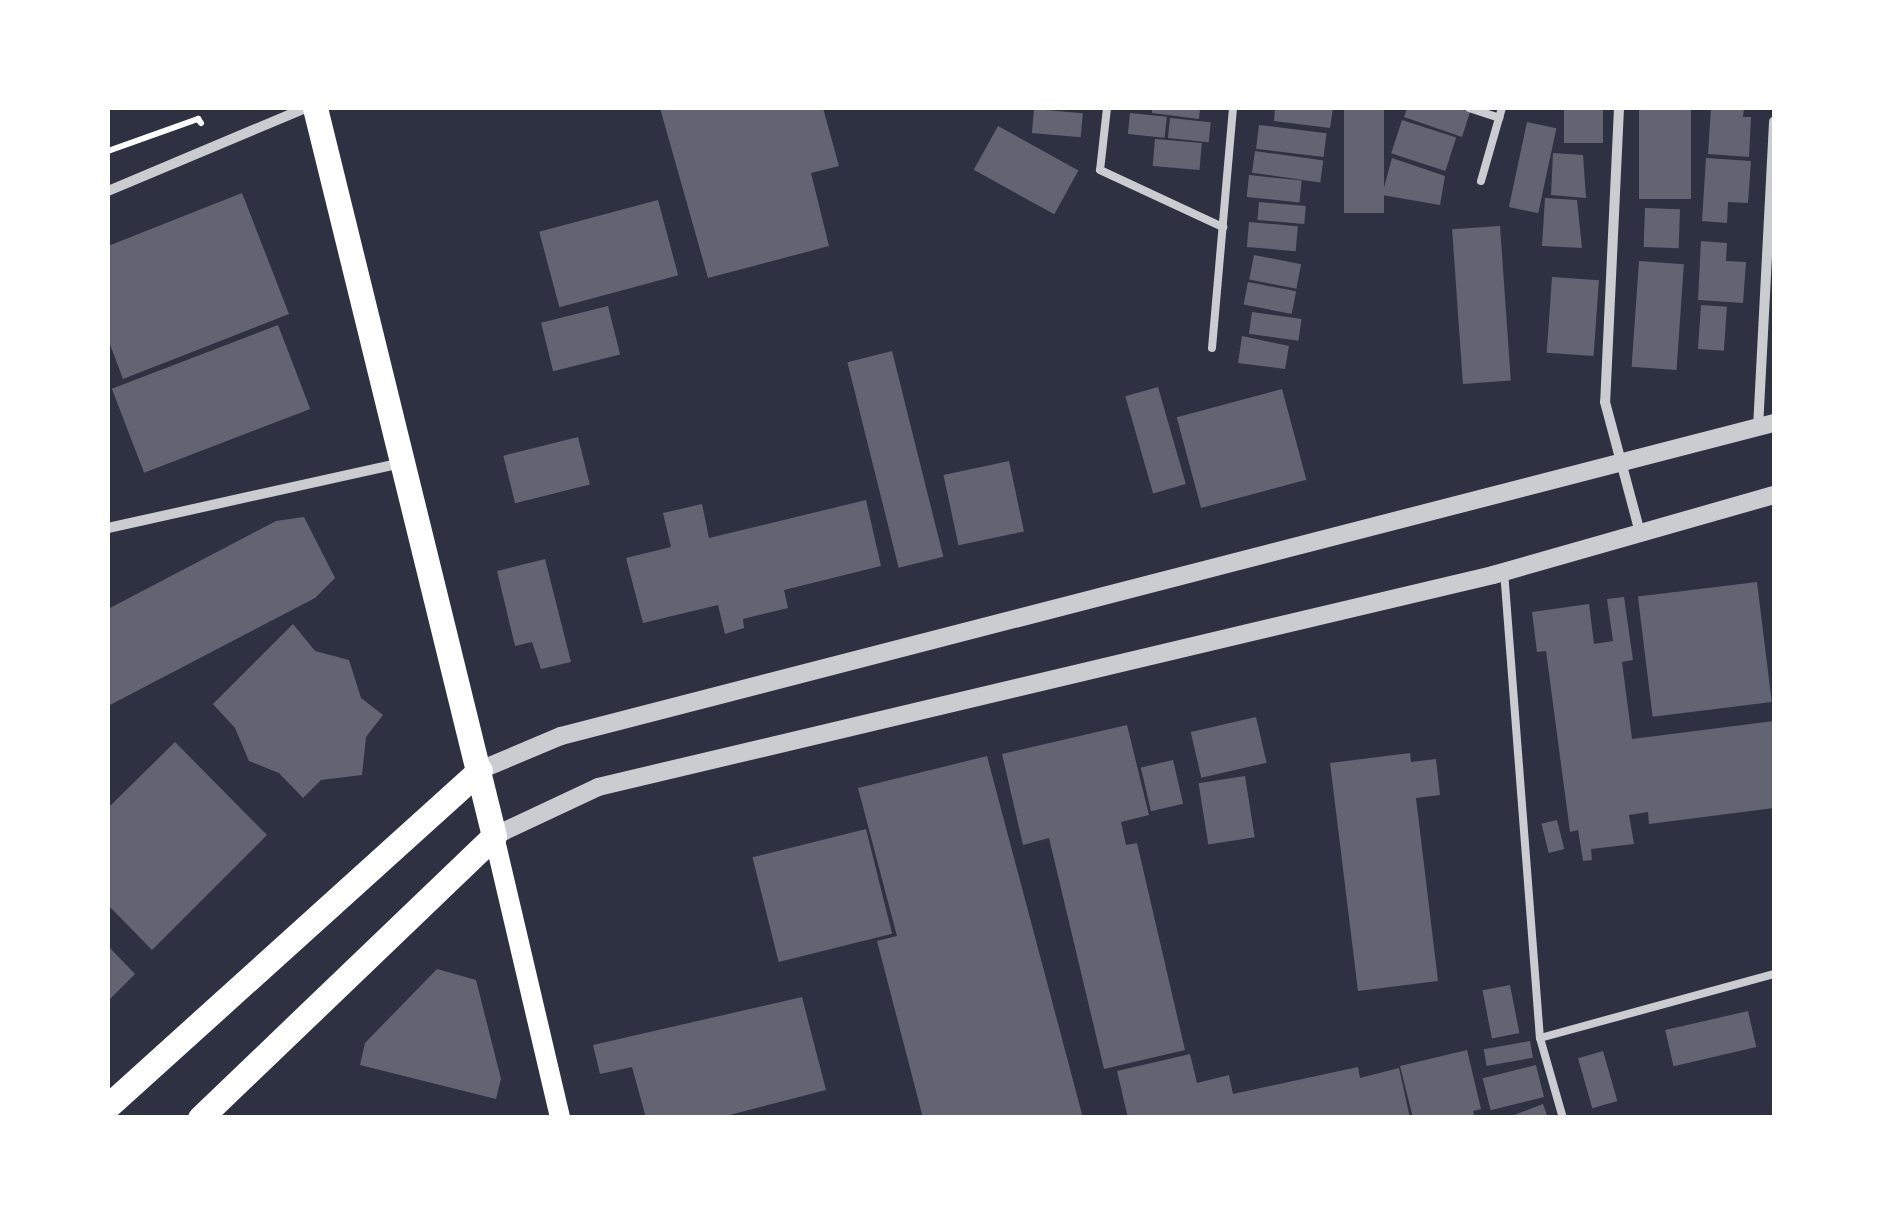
<!DOCTYPE html>
<html>
<head>
<meta charset="utf-8">
<style>
  body { margin:0 }
  #map { position:relative; width:1882px; height:1225px; overflow:hidden; background:#2d3142; font-family:"Open Sans",sans-serif }
  div>[style] { position:absolute }
  .building>* { inset:0; background:#626471; transform-origin:0 0 }
  .path>* { height:6px; margin:-3px; padding:0 3px; transform-origin:3px; border-radius:3px; background:#fff }
  .service>* { height:8px; margin:-4px; padding:0 4px; transform-origin:4px; border-radius:4px; background:#caccd0 }
  .minor>* { height:10px; margin:-5px; padding:0 5px; transform-origin:5px; border-radius:5px; background:#caccd0 }
  .tertiary>* { height:18px; margin:-9px; padding:0 9px; transform-origin:9px; border-radius:9px; background:#caccd0 }
  .secondary>* { height:20px; margin:-10px; padding:0 10px; transform-origin:10px; border-radius:10px; background:#fff }
  .primary>* { height:25px; margin:-12.5px; padding:0 12.5px; transform-origin:12.5px; border-radius:12.5px; background:#fff }
  span { translate:-50% -50%; white-space:nowrap; text-align:center; line-height:1.15; -webkit-text-stroke:10px #fff; paint-order:stroke }
  .frame { position:absolute; inset:0; border:110px solid #fff; pointer-events:none }
</style>
</head>
<body>
<div id="map">
  <div class="building">
    <i style="clip-path:polygon(660px 108px,823px 108px,839px 166px,811px 173px,829px 246px,708px 278px)"></i>
    <i style="clip-path:polygon(1152px 108px,1200px 108px,1199px 119px,1152px 113px)"></i>
    <i style="clip-path:polygon(1275px 108px,1333px 108px,1330px 128px,1274px 121px)"></i>
    <i style="left:1344px;top:108px;width:40px;height:105px"></i>
    <i style="clip-path:polygon(1407px 108px,1456px 108px,1470px 112px,1462px 137px,1404px 117px)"></i>
    <i style="left:1564px;top:108px;width:39px;height:35px"></i>
    <i style="left:1639px;top:108px;width:52px;height:91px"></i>
    <i style="clip-path:polygon(1711px 108px,1744px 108px,1743px 117px,1751px 117px,1749px 157px,1708px 154px)"></i>
    <i style="left:1034px;top:109px;width:49px;height:24px;rotate:5deg"></i>
    <i style="left:1130px;top:113px;width:37px;height:21px;rotate:6deg"></i>
    <i style="left:1170px;top:118px;width:41px;height:20px;rotate:6deg"></i>
    <i style="left:1402px;top:120px;width:57px;height:35px;rotate:18deg"></i>
    <i style="left:1527px;top:122px;width:30px;height:87px;rotate:12deg"></i>
    <i style="left:1259px;top:125px;width:68px;height:24px;rotate:7deg"></i>
    <i style="left:998px;top:126px;width:92px;height:50px;rotate:29deg"></i>
    <i style="left:1155px;top:139px;width:47px;height:27px;rotate:5deg"></i>
    <i style="left:1255px;top:151px;width:69px;height:22px;rotate:8deg"></i>
    <i style="clip-path:polygon(1553px 153px,1583px 155px,1586px 198px,1551px 195px)"></i>
    <i style="clip-path:polygon(1392px 158px,1445px 176px,1440px 205px,1382px 195px)"></i>
    <i style="clip-path:polygon(1706px 158px,1751px 161px,1748px 203px,1728px 202px,1727px 223px,1702px 221px)"></i>
    <i style="left:1249px;top:175px;width:53px;height:22px;rotate:6deg"></i>
    <i style="clip-path:polygon(242px 193px,289px 314px,123px 379px,108px 339px,108px 246px)"></i>
    <i style="clip-path:polygon(1545px 198px,1577px 200px,1582px 248px,1542px 246px)"></i>
    <i style="left:658px;top:200px;width:78px;height:123px;rotate:75deg"></i>
    <i style="left:1259px;top:202px;width:47px;height:18px;rotate:5deg"></i>
    <i style="left:1645px;top:208px;width:35px;height:39px;rotate:2deg"></i>
    <i style="left:1249px;top:222px;width:49px;height:25px;rotate:5deg"></i>
    <i style="left:1500px;top:226px;width:155px;height:48px;rotate:86deg"></i>
    <i style="clip-path:polygon(1701px 241px,1727px 243px,1726px 261px,1746px 262px,1743px 303px,1698px 300px)"></i>
    <i style="left:1254px;top:255px;width:48px;height:25px;rotate:11deg"></i>
    <i style="left:1639px;top:261px;width:45px;height:106px;rotate:4deg"></i>
    <i style="left:1552px;top:277px;width:47px;height:76px;rotate:4deg"></i>
    <i style="left:1248px;top:282px;width:49px;height:23px;rotate:11deg"></i>
    <i style="left:1701px;top:305px;width:26px;height:44px;rotate:4deg"></i>
    <i style="left:608px;top:306px;width:50px;height:69px;rotate:76deg"></i>
    <i style="left:1252px;top:312px;width:50px;height:22px;rotate:8deg"></i>
    <i style="left:278px;top:325px;width:90px;height:178px;rotate:69deg"></i>
    <i style="clip-path:polygon(1242px 336px,1289px 346px,1285px 369px,1238px 363px)"></i>
    <i style="left:892px;top:351px;width:212px;height:46px;rotate:76deg"></i>
    <i style="left:1158px;top:387px;width:101px;height:34px;rotate:74deg"></i>
    <i style="left:1282px;top:389px;width:94px;height:109px;rotate:75deg"></i>
    <i style="left:578px;top:437px;width:49px;height:77px;rotate:76deg"></i>
    <i style="left:1009px;top:461px;width:72px;height:67px;rotate:78deg"></i>
    <i style="clip-path:polygon(866px 500px,881px 566px,784px 590px,788px 608px,743px 619px,744px 628px,725px 634px,718px 605px,643px 623px,626px 558px,671px 547px,663px 513px,702px 504px,709px 538px)"></i>
    <i style="clip-path:polygon(304px 517px,335px 578px,315px 598px,108px 706px,108px 609px,276px 521px)"></i>
    <i style="clip-path:polygon(545px 559px,571px 662px,541px 669px,532px 642px,515px 646px,497px 571px)"></i>
    <i style="left:1757px;top:582px;width:121px;height:120px;rotate:83deg"></i>
    <i style="clip-path:polygon(1624px 597px,1633px 660px,1622px 662px,1632px 739px,1774px 721px,1774px 808px,1649px 824px,1648px 812px,1629px 815px,1634px 844px,1591px 849px,1592px 860px,1583px 861px,1578px 830px,1570px 832px,1546px 651px,1537px 652px,1532px 612px,1589px 604px,1594px 644px,1613px 641px,1607px 599px)"></i>
    <i style="clip-path:polygon(293px 624px,315px 651px,349px 660px,361px 698px,383px 715px,366px 737px,362px 775px,321px 780px,303px 798px,279px 773px,249px 761px,235px 728px,213px 704px)"></i>
    <i style="left:1256px;top:717px;width:47px;height:67px;rotate:77deg"></i>
    <i style="clip-path:polygon(1127px 725px,1149px 815px,1121px 822px,1126px 845px,1137px 843px,1185px 1050px,1104px 1069px,1049px 838px,1023px 845px,1002px 754px)"></i>
    <i style="clip-path:polygon(175px 742px,267px 835px,152px 950px,108px 905px,108px 808px)"></i>
    <i style="clip-path:polygon(1410px 753px,1411px 762px,1436px 759px,1440px 795px,1416px 798px,1438px 981px,1358px 991px,1330px 763px)"></i>
    <i style="clip-path:polygon(987px 756px,1083px 1118px,923px 1118px,877px 941px,897px 936px,858px 788px)"></i>
    <i style="left:1173px;top:760px;width:45px;height:33px;rotate:77deg"></i>
    <i style="left:1245px;top:776px;width:62px;height:47px;rotate:81deg"></i>
    <i style="left:1557px;top:820px;width:30px;height:16px;rotate:76deg"></i>
    <i style="left:866px;top:829px;width:108px;height:117px;rotate:76deg"></i>
    <i style="clip-path:polygon(108px 946px,135px 974px,108px 1001px)"></i>
    <i style="clip-path:polygon(437px 969px,476px 980px,501px 1079px,496px 1099px,360px 1065px,365px 1043px)"></i>
    <i style="left:1510px;top:985px;width:49px;height:28px;rotate:79deg"></i>
    <i style="clip-path:polygon(802px 997px,826px 1090px,718px 1118px,646px 1118px,632px 1067px,600px 1074px,593px 1045px)"></i>
    <i style="left:1748px;top:1011px;width:37px;height:85px;rotate:77deg"></i>
    <i style="left:1530px;top:1041px;width:17px;height:47px;rotate:80deg"></i>
    <i style="clip-path:polygon(1467px 1050px,1481px 1109px,1473px 1111px,1475px 1118px,1413px 1118px,1400px 1066px)"></i>
    <i style="left:1603px;top:1051px;width:52px;height:26px;rotate:74deg"></i>
    <i style="clip-path:polygon(1190px 1054px,1197px 1083px,1229px 1075px,1233px 1094px,1358px 1067px,1360px 1078px,1399px 1068px,1410px 1118px,1128px 1118px,1117px 1071px)"></i>
    <i style="left:1536px;top:1065px;width:33px;height:55px;rotate:76deg"></i>
    <i style="clip-path:polygon(1543px 1104px,1548px 1118px,1509px 1118px,1509px 1117px)"></i>
  </div>
  <div class="path">
    <i style="left:108px;top:151px;width:96px;rotate:-19.6deg"></i>
    <i style="left:198px;top:119px;width:5px;rotate:53deg"></i>
  </div>
  <div class="service">
    <i style="left:1107px;top:108px;width:62px;rotate:96.4deg"></i>
    <i style="left:1100px;top:170px;width:136px;rotate:24.9deg"></i>
    <i style="left:1469px;top:108px;width:32px;rotate:18deg"></i>
    <i style="left:1481px;top:181px;width:76px;rotate:-74deg"></i>
    <i style="left:1212px;top:348px;width:241px;rotate:-85deg"></i>
    <i style="left:1504px;top:571px;width:468px;rotate:85.6deg"></i>
    <i style="left:1540px;top:1038px;width:83px;rotate:74deg"></i>
    <i style="left:1540px;top:1038px;width:243px;rotate:-15.3deg"></i>
  </div>
  <div class="minor">
    <i style="left:1619px;top:108px;width:294px;rotate:92.7deg"></i>
    <i style="left:1605px;top:402px;width:136px;rotate:75deg"></i>
    <i style="left:108px;top:191px;width:214px;rotate:-22.8deg"></i>
    <i style="left:1758px;top:428px;width:307px;rotate:-87deg"></i>
    <i style="left:108px;top:528px;width:299px;rotate:-12.5deg"></i>
  </div>
  <div class="tertiary">
    <i style="left:480px;top:770px;width:88px;rotate:-22.8deg"></i>
    <i style="left:561px;top:736px;width:1253px;rotate:-14.47deg"></i>
    <i style="left:494px;top:836px;width:115px;rotate:-25.2deg"></i>
    <i style="left:598px;top:787px;width:920px;rotate:-13.33deg"></i>
    <i style="left:1493px;top:575px;width:292px;rotate:-15.9deg"></i>
  </div>
  <div class="secondary">
    <i style="left:494px;top:836px;width:290px;rotate:76.8deg"></i>
  </div>
  <div class="primary">
    <i style="left:108px;top:1106px;width:501px;rotate:-42.09deg"></i>
    <i style="left:200px;top:1118px;width:407px;rotate:-43.8deg"></i>
    <i style="left:494px;top:836px;width:750px;rotate:-103.81deg"></i>
  </div>
  <div class="frame"></div>
</div>
</body>
</html>
